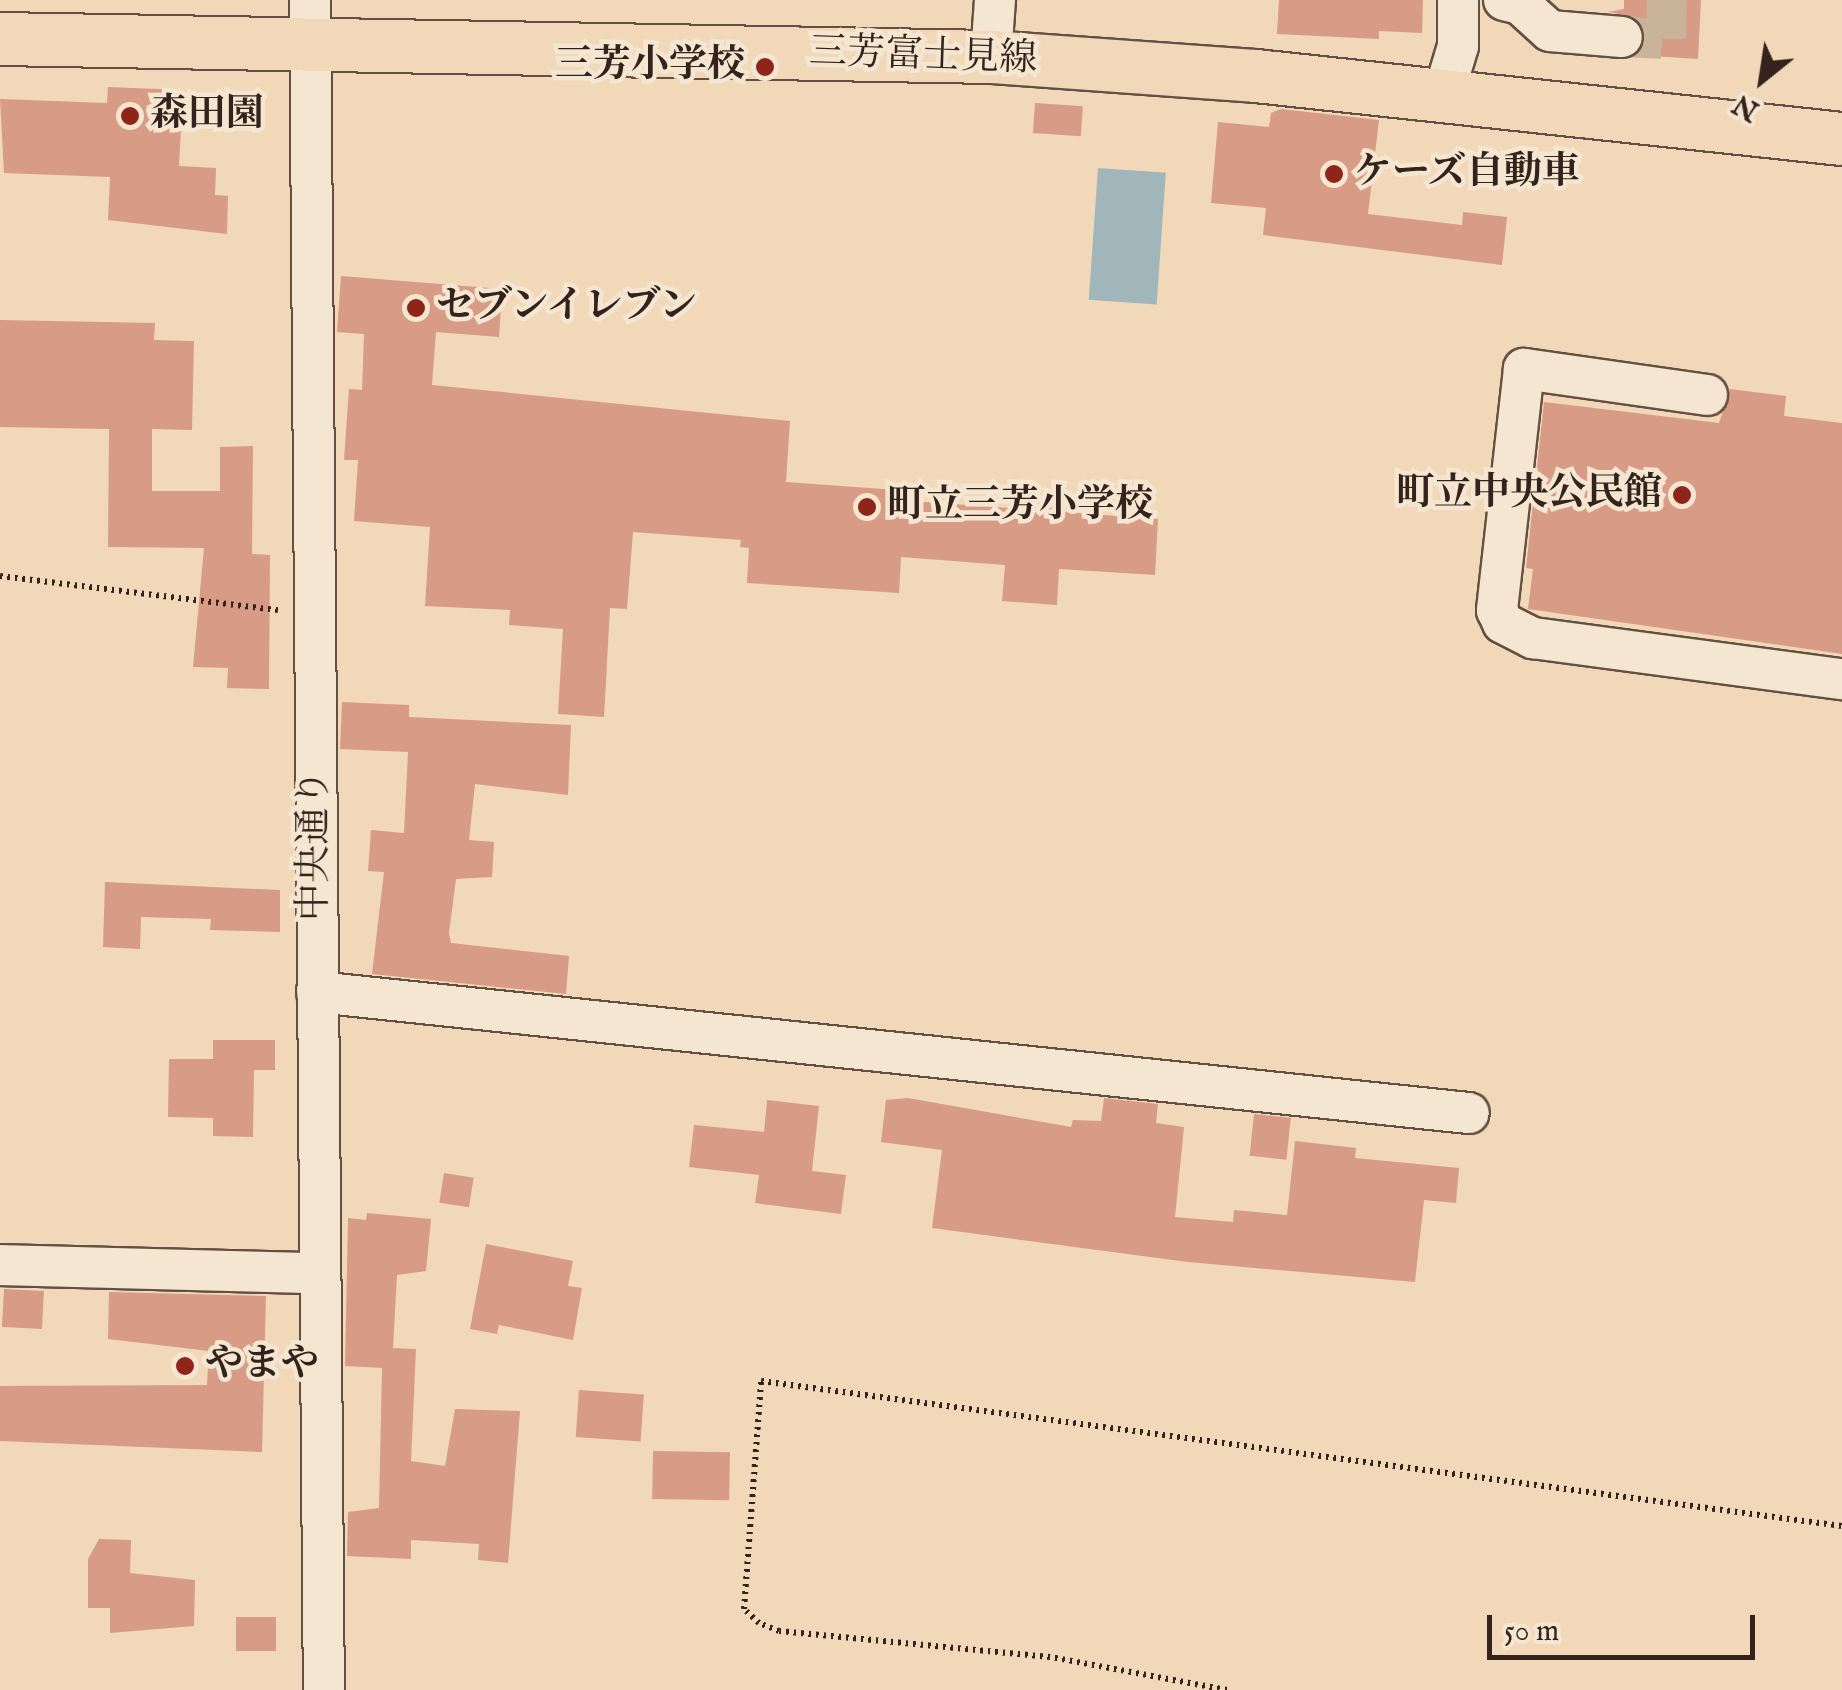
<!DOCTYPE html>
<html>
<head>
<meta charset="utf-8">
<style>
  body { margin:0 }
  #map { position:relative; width:1842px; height:1690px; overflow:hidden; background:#f0d8b8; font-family:"IM FELL English","Noto Serif JP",serif }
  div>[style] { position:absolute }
  .water>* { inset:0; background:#a0b6ba; transform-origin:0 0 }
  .building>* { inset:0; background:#d89b85; transform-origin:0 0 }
  .minor-tunnel>* { height:40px; margin-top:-20px; transform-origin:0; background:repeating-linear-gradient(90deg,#cab499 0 40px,transparent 0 60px) }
  .path>* { height:6px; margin-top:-3px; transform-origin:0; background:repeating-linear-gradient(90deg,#34231c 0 2.5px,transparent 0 7.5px) }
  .roads { filter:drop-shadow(2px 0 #635043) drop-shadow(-2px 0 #635043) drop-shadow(0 2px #635043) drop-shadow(0 -2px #635043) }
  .minor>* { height:40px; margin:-20px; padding:0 20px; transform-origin:20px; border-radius:20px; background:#f5e6d1 }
  .major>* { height:52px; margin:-26px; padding:0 26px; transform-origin:26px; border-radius:26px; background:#f0d8b8 }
  .dots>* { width:28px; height:28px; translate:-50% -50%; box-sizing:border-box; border:5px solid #f5e6d1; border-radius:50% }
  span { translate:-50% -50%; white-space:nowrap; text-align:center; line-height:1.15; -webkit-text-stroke:9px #f5e6d1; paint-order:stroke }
  .street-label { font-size:38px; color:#34231c }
  .poi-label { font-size:38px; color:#34231c; font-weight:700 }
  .right { translate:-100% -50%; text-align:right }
  .left { translate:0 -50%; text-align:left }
  .north { position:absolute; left:1712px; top:30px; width:100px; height:100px; -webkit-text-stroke:8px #f5e6d1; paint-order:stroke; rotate:210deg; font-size:28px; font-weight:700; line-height:40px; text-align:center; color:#34231c }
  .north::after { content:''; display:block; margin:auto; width:35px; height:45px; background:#34231c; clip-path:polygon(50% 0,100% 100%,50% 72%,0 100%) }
  .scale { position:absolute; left:1487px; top:1615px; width:268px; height:45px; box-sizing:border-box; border:5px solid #34231c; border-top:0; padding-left:12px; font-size:30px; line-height:35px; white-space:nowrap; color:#34231c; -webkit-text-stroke:8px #f5e6d1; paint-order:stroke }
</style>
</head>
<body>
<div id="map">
  <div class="water">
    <i style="left:1098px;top:168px;width:68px;height:132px;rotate:4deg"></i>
  </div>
  <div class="building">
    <i style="clip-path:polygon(1279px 0,1423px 0,1422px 33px,1379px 31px,1379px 39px,1277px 34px)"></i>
    <i style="clip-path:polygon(1624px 0,1701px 0,1698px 59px,1636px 55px,1645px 40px,1643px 26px,1635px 17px,1608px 12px,1624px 9px)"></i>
    <i style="clip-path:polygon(108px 87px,183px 90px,179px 166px,216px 168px,215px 195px,228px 196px,227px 234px,108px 220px,110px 177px,4px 173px,0 99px,107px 103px)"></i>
    <i style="left:1035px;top:103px;width:48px;height:30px;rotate:4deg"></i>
    <i style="clip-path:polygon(1281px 109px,1379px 120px,1368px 214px,1462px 225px,1463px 212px,1507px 217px,1502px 265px,1263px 235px,1266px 208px,1211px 203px,1218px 122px,1269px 127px,1271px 113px)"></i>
    <i style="clip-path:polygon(341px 276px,502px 289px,499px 337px,436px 332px,432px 385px,790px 421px,786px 482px,911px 491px,910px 501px,1010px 508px,1010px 499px,1063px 503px,1063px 512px,1158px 519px,1155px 575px,1059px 569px,1057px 605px,1002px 601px,1005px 565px,901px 557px,899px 593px,747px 583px,749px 548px,740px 547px,741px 540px,633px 532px,627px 609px,610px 608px,604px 717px,558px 714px,563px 629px,509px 625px,510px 610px,425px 606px,430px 527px,354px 521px,358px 460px,344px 460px,349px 389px,362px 390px,364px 334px,337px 332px)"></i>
    <i style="clip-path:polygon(0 320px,155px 323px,154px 340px,194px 341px,192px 430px,152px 429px,152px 491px,220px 491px,220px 447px,253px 446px,252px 554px,270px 555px,269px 689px,227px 688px,228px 668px,193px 667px,204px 548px,108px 547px,109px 429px,0 427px)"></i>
    <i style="clip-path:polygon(1730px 389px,1786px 396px,1784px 416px,1842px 423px,1842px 654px,1528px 609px,1533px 569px,1526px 568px,1544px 402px,1719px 423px)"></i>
    <i style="clip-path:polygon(342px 702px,409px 705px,409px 717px,571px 725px,568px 795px,475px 784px,469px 840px,494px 842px,492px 877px,456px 879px,449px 933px,451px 943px,569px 956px,566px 994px,372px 974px,384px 872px,368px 871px,371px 830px,404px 833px,408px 752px,340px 749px)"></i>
    <i style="clip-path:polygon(105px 882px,280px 890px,280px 932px,210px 930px,211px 919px,141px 917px,140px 949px,103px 947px)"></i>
    <i style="clip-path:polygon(213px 1040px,275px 1040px,275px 1070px,254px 1070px,253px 1137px,213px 1136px,213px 1118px,168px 1117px,169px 1059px,213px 1059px)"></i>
    <i style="clip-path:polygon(908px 1098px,1071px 1127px,1073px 1120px,1101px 1121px,1104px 1098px,1158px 1104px,1156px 1123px,1184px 1127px,1175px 1217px,1233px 1222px,1234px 1210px,1287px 1215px,1295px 1141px,1356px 1148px,1355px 1158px,1459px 1168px,1456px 1203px,1424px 1200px,1415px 1282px,1188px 1262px,932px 1228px,942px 1150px,881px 1142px,886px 1100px)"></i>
    <i style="clip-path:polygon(767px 1100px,819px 1106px,812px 1171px,846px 1175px,841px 1214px,755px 1203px,759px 1175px,689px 1167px,694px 1125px,764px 1132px)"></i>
    <i style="left:1254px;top:1114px;width:37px;height:42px;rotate:6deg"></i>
    <i style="left:444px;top:1173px;width:30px;height:30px;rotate:9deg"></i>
    <i style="clip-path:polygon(367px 1213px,431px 1219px,426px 1271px,397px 1275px,393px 1348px,416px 1349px,411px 1461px,445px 1466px,455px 1409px,520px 1411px,508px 1563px,478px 1560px,479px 1544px,411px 1540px,411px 1559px,347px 1556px,348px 1512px,379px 1508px,382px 1368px,345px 1366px,348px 1218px,366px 1220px)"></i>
    <i style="clip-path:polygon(486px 1244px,573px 1261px,568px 1286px,582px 1288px,573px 1340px,499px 1325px,497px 1334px,470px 1329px)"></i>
    <i style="left:4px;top:1289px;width:40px;height:38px;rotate:3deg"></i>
    <i style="clip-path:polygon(109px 1292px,266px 1296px,262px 1452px,0 1441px,0 1386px,207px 1385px,209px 1351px,108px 1339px)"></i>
    <i style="left:579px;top:1390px;width:65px;height:47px;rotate:4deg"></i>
    <i style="left:653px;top:1451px;width:77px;height:48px;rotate:1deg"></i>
    <i style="clip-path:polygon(99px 1539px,131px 1540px,130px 1573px,195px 1580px,194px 1626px,110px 1633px,110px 1608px,88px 1608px,88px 1559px)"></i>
    <i style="left:236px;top:1617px;width:40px;height:34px"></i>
  </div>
  <div class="minor-tunnel">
    <i style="left:1622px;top:37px;width:44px;rotate:2.6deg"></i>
    <i style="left:1666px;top:39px;width:39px;rotate:-89deg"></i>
  </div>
  <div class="path">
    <i style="left:0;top:576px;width:280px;rotate:7deg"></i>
    <i style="left:1227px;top:1690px;width:180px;rotate:-169.4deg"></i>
    <i style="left:1050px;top:1657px;width:272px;rotate:-174.5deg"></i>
    <i style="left:779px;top:1631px;width:22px;rotate:-158deg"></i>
    <i style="left:759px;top:1623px;width:21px;rotate:-137deg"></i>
    <i style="left:744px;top:1609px;width:229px;rotate:-85.7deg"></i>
    <i style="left:761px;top:1381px;width:1091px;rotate:7.64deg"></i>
  </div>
  <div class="roads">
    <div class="minor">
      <i style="left:310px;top:0;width:1690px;rotate:89.53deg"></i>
      <i style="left:1504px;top:0;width:16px;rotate:14deg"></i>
      <i style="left:1520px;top:4px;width:40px;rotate:42deg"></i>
      <i style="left:1550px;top:31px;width:72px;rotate:4.8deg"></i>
      <i style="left:991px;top:57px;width:57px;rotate:-86deg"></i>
      <i style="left:1443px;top:96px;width:52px;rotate:-73.3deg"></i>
      <i style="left:1458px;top:46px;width:46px;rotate:-90deg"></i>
      <i style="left:1707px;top:395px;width:185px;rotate:-171.9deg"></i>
      <i style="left:1524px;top:369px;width:243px;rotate:96.4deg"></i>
      <i style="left:1497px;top:610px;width:14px;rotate:65deg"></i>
      <i style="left:1503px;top:623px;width:34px;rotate:27deg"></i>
      <i style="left:1533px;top:638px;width:312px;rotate:7.6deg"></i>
      <i style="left:317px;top:992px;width:1158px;rotate:6deg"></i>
      <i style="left:0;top:1265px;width:316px;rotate:1.5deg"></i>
    </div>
    <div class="major">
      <i style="left:0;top:39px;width:991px;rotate:1.04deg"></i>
      <i style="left:991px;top:57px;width:266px;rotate:4.1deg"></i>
      <i style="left:1256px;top:76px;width:589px;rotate:6.14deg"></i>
    </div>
  </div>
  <div class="dots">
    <i style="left:765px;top:67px;background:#8f2418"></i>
    <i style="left:130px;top:116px;background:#8f2418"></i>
    <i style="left:1334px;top:174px;background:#8f2418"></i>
    <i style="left:416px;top:308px;background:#8f2418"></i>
    <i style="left:1682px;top:495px;background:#8f2418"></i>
    <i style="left:867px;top:507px;background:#8f2418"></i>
    <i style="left:185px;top:1366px;background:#8f2418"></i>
  </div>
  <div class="street-label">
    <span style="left:923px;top:57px;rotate:2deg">三芳富士見線</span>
    <span style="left:316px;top:845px;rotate:-90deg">中央通り</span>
  </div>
  <div class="poi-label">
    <span class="right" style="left:745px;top:67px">三芳小学校</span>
    <span class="left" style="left:150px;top:116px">森田園</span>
    <span class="left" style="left:1354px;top:174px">ケーズ自動車</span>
    <span class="left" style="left:436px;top:308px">セブンイレブン</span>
    <span class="right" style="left:1662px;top:495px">町立中央公民館</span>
    <span class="left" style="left:887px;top:507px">町立三芳小学校</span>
    <span class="left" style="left:205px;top:1366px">やまや</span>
  </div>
  <div class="north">N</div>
  <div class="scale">50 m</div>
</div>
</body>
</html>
